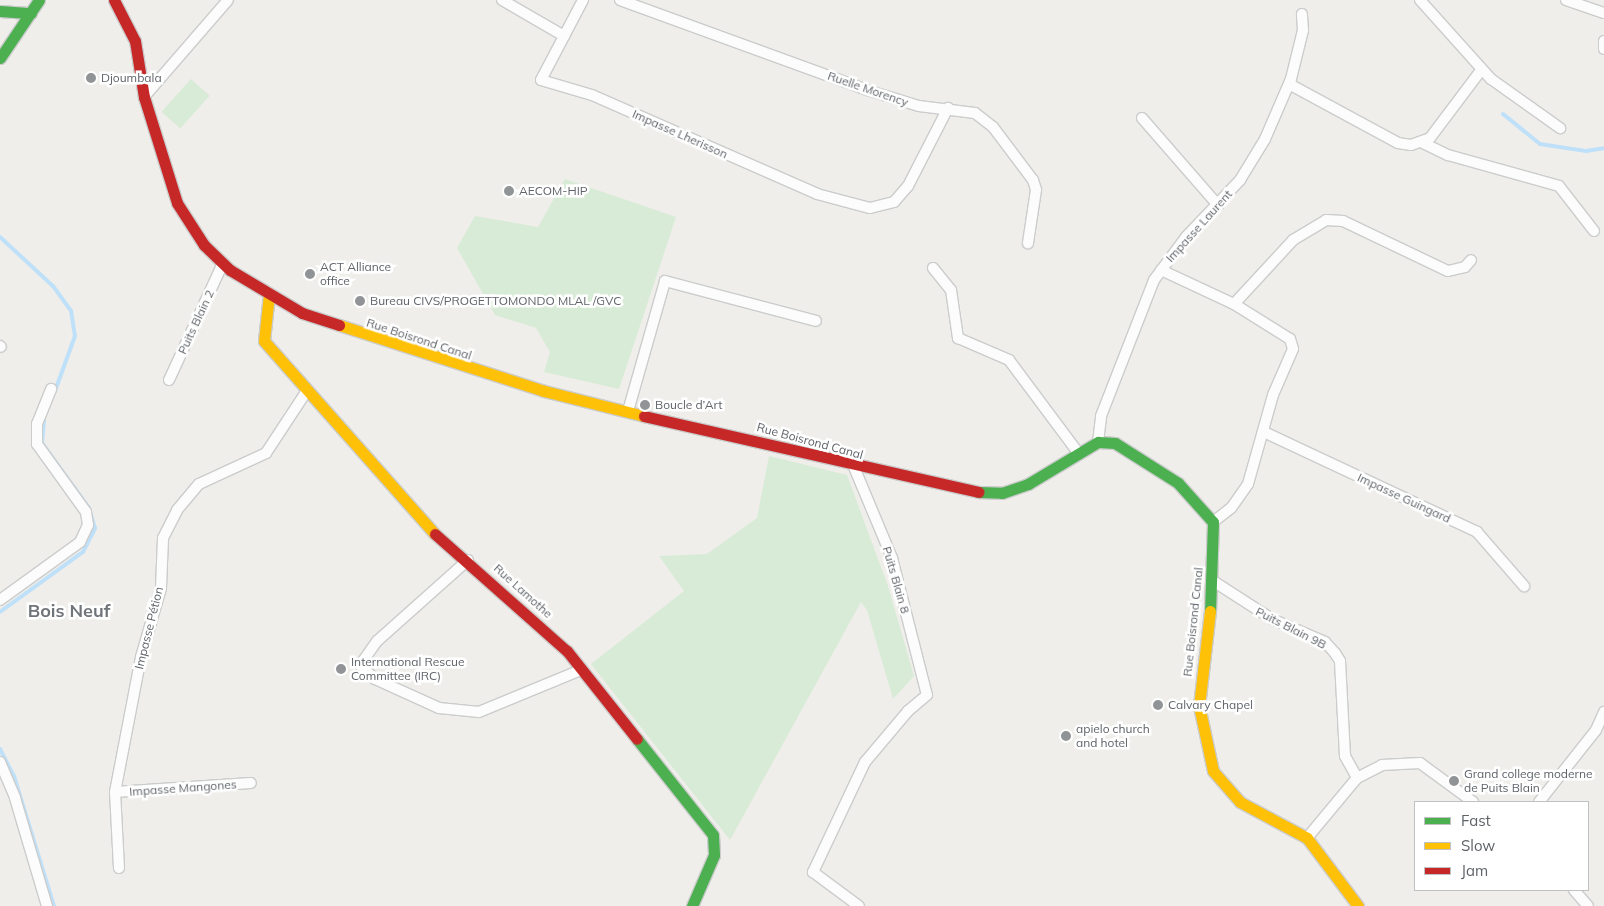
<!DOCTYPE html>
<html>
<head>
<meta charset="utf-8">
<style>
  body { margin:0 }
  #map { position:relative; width:1604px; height:906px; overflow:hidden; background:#efeeea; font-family:Mulish,sans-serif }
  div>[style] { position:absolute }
  .green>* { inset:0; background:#d8ebd6; transform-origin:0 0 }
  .stream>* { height:4px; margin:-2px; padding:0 2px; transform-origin:2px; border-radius:2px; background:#bfe0f9 }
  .roads { filter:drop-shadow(1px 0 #cbcccc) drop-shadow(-1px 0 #cbcccc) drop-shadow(0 1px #cbcccc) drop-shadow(0 -1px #cbcccc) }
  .street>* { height:10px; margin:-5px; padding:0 5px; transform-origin:5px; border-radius:5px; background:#fdfcfc }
  .fast>* { height:11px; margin:-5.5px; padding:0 5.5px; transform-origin:5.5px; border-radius:5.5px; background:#4caf50 }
  .slow>* { height:11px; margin:-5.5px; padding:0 5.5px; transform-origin:5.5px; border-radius:5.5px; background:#ffc107 }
  .jam>* { height:11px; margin:-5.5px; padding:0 5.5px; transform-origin:5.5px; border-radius:5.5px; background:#c62828 }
  .dots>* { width:14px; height:14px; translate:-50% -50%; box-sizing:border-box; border:2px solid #fff; border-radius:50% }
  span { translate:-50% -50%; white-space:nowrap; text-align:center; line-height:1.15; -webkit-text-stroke:5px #fff; paint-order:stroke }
  .poi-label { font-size:12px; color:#5f6368 }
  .left { translate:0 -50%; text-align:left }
  .street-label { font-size:12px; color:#5f6368 }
  .district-label { font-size:18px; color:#70757a; font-weight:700 }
  .legend { position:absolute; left:1414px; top:801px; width:175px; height:90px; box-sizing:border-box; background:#fff; border:1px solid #bfc1c3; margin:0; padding:6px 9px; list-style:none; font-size:15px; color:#5f6368 }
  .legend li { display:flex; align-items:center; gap:10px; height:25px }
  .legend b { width:25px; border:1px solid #bfc1c3 }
</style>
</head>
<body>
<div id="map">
  <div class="green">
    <i style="left:191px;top:79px;width:25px;height:44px;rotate:42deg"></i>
    <i style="clip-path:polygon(565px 179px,676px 217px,619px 389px,544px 372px,550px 352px,536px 328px,495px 315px,457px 248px,475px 216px,538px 227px)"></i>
    <i style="clip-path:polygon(769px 456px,847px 475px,888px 586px,914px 676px,893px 699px,867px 610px,861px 602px,730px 840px,591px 664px,684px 591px,659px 556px,707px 554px,757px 518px)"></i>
  </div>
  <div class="stream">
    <i style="left:1503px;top:114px;width:48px;rotate:39deg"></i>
    <i style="left:1540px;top:144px;width:47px;rotate:8.7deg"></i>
    <i style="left:1586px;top:151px;width:18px;rotate:-9deg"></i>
    <i style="left:0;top:237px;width:72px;rotate:42.8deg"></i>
    <i style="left:53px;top:286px;width:31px;rotate:54deg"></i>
    <i style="left:71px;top:311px;width:25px;rotate:81deg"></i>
    <i style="left:75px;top:336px;width:59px;rotate:110deg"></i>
    <i style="left:0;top:612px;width:102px;rotate:-35.9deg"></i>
    <i style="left:83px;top:552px;width:27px;rotate:-63deg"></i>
    <i style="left:95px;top:528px;width:21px;rotate:-107deg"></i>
    <i style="left:89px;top:508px;width:80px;rotate:-125.9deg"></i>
    <i style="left:42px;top:443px;width:24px;rotate:-85deg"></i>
    <i style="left:0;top:749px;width:30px;rotate:63deg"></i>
    <i style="left:14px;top:776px;width:136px;rotate:72.9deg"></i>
  </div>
  <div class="roads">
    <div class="street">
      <i style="left:502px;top:0;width:72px;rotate:30.1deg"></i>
      <i style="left:583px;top:0;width:90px;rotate:117.7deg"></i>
      <i style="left:541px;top:80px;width:53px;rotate:16.4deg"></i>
      <i style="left:592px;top:95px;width:246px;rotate:23.7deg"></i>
      <i style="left:817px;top:194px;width:55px;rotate:14.8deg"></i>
      <i style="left:870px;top:208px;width:25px;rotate:-14deg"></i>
      <i style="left:894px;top:202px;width:21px;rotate:-49deg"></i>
      <i style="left:908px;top:186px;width:88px;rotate:-62.9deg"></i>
      <i style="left:620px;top:0;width:266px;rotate:20deg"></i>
      <i style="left:870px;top:91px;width:51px;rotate:17deg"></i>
      <i style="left:919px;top:106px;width:56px;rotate:7.1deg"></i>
      <i style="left:975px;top:113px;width:23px;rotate:38deg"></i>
      <i style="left:993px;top:127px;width:66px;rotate:53deg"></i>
      <i style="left:1033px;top:180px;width:10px;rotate:73deg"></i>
      <i style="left:1036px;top:190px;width:54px;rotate:98.6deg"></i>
      <i style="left:1420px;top:0;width:106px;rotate:48.1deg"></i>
      <i style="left:1491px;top:79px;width:85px;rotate:35.4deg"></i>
      <i style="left:1566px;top:0;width:40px;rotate:18.9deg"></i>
      <i style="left:1604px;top:41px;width:8px;rotate:90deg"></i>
      <i style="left:1289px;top:84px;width:124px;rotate:28.4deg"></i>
      <i style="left:1398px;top:143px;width:13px;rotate:9deg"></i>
      <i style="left:1411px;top:145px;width:20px;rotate:-20deg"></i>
      <i style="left:1430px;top:138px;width:86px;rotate:-53deg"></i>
      <i style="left:144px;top:97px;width:128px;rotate:-49.1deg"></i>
      <i style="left:1142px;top:118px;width:116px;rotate:48.9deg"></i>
      <i style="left:1423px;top:143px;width:28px;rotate:26deg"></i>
      <i style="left:1448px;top:155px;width:115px;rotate:15.6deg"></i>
      <i style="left:1559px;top:186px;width:57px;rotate:52.1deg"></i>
      <i style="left:933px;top:268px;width:28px;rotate:51deg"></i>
      <i style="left:951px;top:290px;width:49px;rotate:81.7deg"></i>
      <i style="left:958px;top:338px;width:56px;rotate:23.3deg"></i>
      <i style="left:1009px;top:360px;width:117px;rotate:53.3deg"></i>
      <i style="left:1161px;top:270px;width:81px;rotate:25deg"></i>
      <i style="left:1234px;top:304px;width:66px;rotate:32deg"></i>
      <i style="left:1290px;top:339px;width:10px;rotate:73deg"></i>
      <i style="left:1293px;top:349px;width:50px;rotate:113.5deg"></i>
      <i style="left:1273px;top:395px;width:92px;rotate:105.7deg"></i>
      <i style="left:1248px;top:484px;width:29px;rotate:125deg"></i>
      <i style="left:1231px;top:508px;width:23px;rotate:142deg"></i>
      <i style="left:1234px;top:304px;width:87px;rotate:-47.3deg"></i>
      <i style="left:1293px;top:240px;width:39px;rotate:-31deg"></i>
      <i style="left:1326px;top:220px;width:17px;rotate:3deg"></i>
      <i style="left:1343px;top:221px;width:116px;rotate:25.5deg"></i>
      <i style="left:1448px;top:271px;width:17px;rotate:-13deg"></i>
      <i style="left:1465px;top:267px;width:9px;rotate:-49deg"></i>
      <i style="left:0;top:346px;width:1px;rotate:45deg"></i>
      <i style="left:169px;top:380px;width:129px;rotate:-65.2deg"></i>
      <i style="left:628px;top:411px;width:135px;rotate:-74.1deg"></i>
      <i style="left:665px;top:281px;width:156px;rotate:14.8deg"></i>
      <i style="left:1266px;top:433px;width:233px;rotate:25.1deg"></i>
      <i style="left:1477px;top:532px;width:72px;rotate:49deg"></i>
      <i style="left:1098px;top:442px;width:26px;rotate:-83deg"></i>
      <i style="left:1101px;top:416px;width:146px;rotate:-68.7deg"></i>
      <i style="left:1154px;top:280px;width:54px;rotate:-53.3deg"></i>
      <i style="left:1186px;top:237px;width:79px;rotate:-46.5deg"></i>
      <i style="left:1240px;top:180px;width:48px;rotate:-58.6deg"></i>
      <i style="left:1265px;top:139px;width:65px;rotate:-66.6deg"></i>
      <i style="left:1291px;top:79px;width:50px;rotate:-76.2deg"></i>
      <i style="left:1303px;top:30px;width:16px;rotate:-94deg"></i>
      <i style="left:854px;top:467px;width:99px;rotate:67.3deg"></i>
      <i style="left:892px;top:558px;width:141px;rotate:75.7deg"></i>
      <i style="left:927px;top:695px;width:25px;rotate:140deg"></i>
      <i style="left:908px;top:711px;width:67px;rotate:130.1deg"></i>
      <i style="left:865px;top:762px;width:122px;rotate:115.3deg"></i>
      <i style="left:813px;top:872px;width:57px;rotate:36.5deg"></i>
      <i style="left:468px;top:560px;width:122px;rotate:138.3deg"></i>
      <i style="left:377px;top:641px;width:29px;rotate:125deg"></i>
      <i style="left:360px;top:665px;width:21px;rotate:43deg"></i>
      <i style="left:375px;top:679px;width:70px;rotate:24.4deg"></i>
      <i style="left:439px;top:708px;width:40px;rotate:5.7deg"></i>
      <i style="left:479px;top:712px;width:110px;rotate:-22.4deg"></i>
      <i style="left:1213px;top:581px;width:70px;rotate:32.8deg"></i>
      <i style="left:1272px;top:619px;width:58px;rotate:23.5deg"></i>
      <i style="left:1325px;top:642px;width:15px;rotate:48deg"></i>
      <i style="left:1335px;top:653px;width:9px;rotate:58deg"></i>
      <i style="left:1340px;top:661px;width:95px;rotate:87deg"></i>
      <i style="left:1345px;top:756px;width:25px;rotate:61deg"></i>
      <i style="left:0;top:600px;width:99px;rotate:-35.9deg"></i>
      <i style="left:80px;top:542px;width:19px;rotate:-65deg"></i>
      <i style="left:88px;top:525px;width:13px;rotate:-99deg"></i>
      <i style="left:86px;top:512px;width:84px;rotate:-125.8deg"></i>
      <i style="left:37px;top:444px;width:20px;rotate:-90deg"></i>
      <i style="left:37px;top:424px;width:38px;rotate:-68deg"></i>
      <i style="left:0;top:762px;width:39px;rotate:67deg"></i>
      <i style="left:15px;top:798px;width:113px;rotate:73.5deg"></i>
      <i style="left:115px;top:792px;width:136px;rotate:-3.8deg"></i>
      <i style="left:1539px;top:802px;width:92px;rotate:-51.6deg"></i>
      <i style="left:1596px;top:730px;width:20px;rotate:-66deg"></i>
      <i style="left:1307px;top:838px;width:78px;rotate:-50.2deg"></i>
      <i style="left:1357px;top:778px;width:28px;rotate:-27deg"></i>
      <i style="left:1382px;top:765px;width:38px;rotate:-3deg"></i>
      <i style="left:1420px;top:763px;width:66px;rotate:36.3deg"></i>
      <i style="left:119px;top:868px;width:76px;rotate:-93deg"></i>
      <i style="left:115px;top:792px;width:137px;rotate:-79.1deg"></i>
      <i style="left:141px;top:657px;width:72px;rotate:-73.8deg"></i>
      <i style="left:161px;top:588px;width:50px;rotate:-87.7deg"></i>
      <i style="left:163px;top:538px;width:31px;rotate:-63deg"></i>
      <i style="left:177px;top:510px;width:34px;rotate:-50deg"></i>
      <i style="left:199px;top:484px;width:74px;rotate:-24.8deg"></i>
      <i style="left:266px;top:453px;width:73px;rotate:-56.7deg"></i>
      <i style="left:1574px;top:890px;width:21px;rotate:49deg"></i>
    </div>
    <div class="fast">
      <i style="left:0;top:11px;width:31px;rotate:4deg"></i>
      <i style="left:0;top:58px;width:70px;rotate:-56.1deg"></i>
      <i style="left:978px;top:492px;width:24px;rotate:2deg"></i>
      <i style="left:1002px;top:493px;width:28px;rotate:-19deg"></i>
      <i style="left:1028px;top:484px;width:82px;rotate:-31deg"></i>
      <i style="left:1098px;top:442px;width:17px;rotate:3deg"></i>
      <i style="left:1115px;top:443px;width:75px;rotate:32.4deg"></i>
      <i style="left:1178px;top:483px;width:52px;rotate:48.1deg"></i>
      <i style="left:1213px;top:522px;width:89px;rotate:91.9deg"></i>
      <i style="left:637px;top:739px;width:122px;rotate:51.6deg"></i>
      <i style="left:713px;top:835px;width:20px;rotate:87deg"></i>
      <i style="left:714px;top:855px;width:56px;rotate:113.3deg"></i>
    </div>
    <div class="slow">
      <i style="left:269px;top:294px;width:47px;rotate:96.1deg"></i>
      <i style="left:264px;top:341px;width:258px;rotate:48.5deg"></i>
      <i style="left:339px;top:325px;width:215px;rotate:17.8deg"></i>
      <i style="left:544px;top:391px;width:103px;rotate:14deg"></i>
      <i style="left:1210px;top:611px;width:96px;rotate:96.6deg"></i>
      <i style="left:1199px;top:706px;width:66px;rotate:77.8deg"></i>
      <i style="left:1213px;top:771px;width:41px;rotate:48.9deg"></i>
      <i style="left:1240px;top:802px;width:76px;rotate:28.2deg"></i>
      <i style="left:1307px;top:838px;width:85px;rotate:53.1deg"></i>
    </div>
    <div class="jam">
      <i style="left:114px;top:0;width:46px;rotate:62.9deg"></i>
      <i style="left:135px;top:41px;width:57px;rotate:80.9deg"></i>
      <i style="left:144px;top:97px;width:111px;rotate:72.7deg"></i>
      <i style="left:177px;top:203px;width:50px;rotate:57.3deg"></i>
      <i style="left:204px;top:245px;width:36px;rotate:44deg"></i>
      <i style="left:230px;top:270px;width:84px;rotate:30.8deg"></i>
      <i style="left:302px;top:313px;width:39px;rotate:18deg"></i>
      <i style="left:644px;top:416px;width:343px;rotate:12.8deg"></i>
      <i style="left:435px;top:534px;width:176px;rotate:41.6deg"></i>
      <i style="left:567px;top:651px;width:112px;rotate:51.5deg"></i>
    </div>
  </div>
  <div class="dots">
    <i style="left:91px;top:78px;background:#919496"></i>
    <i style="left:509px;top:191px;background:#919496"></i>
    <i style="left:310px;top:274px;background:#919496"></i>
    <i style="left:360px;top:301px;background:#919496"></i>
    <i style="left:645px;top:405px;background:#919496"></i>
    <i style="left:341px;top:669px;background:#919496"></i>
    <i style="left:1158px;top:705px;background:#919496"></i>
    <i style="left:1066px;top:736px;background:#919496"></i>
    <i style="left:1454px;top:781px;background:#919496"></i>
  </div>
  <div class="poi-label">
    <span class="left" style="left:101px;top:78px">Djoumbala</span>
    <span class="left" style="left:519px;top:191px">AECOM-HIP</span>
    <span class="left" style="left:320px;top:274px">ACT Alliance<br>office</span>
    <span class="left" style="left:370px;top:301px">Bureau CIVS/PROGETTOMONDO MLAL /GVC</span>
    <span class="left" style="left:655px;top:405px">Boucle d’Art</span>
    <span class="left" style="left:351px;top:669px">International Rescue<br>Committee (IRC)</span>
    <span class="left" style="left:1168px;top:705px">Calvary Chapel</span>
    <span class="left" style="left:1076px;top:736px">apielo church<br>and hotel</span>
    <span class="left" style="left:1464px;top:781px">Grand college moderne<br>de Puits Blain</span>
  </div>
  <div class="street-label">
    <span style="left:868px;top:89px;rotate:19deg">Ruelle Morency</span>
    <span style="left:680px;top:134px;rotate:24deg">Impasse Lherisson</span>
    <span style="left:1199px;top:226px;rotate:-48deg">Impasse Laurent</span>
    <span style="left:196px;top:322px;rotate:-65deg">Puits Blain 2</span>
    <span style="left:419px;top:339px;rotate:18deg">Rue Boisrond Canal</span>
    <span style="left:810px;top:441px;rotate:15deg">Rue Boisrond Canal</span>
    <span style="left:1404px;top:498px;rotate:25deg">Impasse Guingard</span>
    <span style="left:896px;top:580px;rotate:74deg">Puits Blain 8</span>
    <span style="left:523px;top:591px;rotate:42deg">Rue Lamothe</span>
    <span style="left:1193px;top:622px;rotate:-84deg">Rue Boisrond Canal</span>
    <span style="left:149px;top:628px;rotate:-76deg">Impasse Pétion</span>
    <span style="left:1291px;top:628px;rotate:27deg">Puits Blain 9B</span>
    <span style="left:183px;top:788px;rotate:-4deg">Impasse Mangones</span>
  </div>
  <div class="district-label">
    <span style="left:69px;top:611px">Bois Neuf</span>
  </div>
  <ul class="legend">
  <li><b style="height:6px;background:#4caf50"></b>Fast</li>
  <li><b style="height:6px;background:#ffc107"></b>Slow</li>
  <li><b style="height:6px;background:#c62828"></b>Jam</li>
  </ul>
</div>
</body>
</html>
